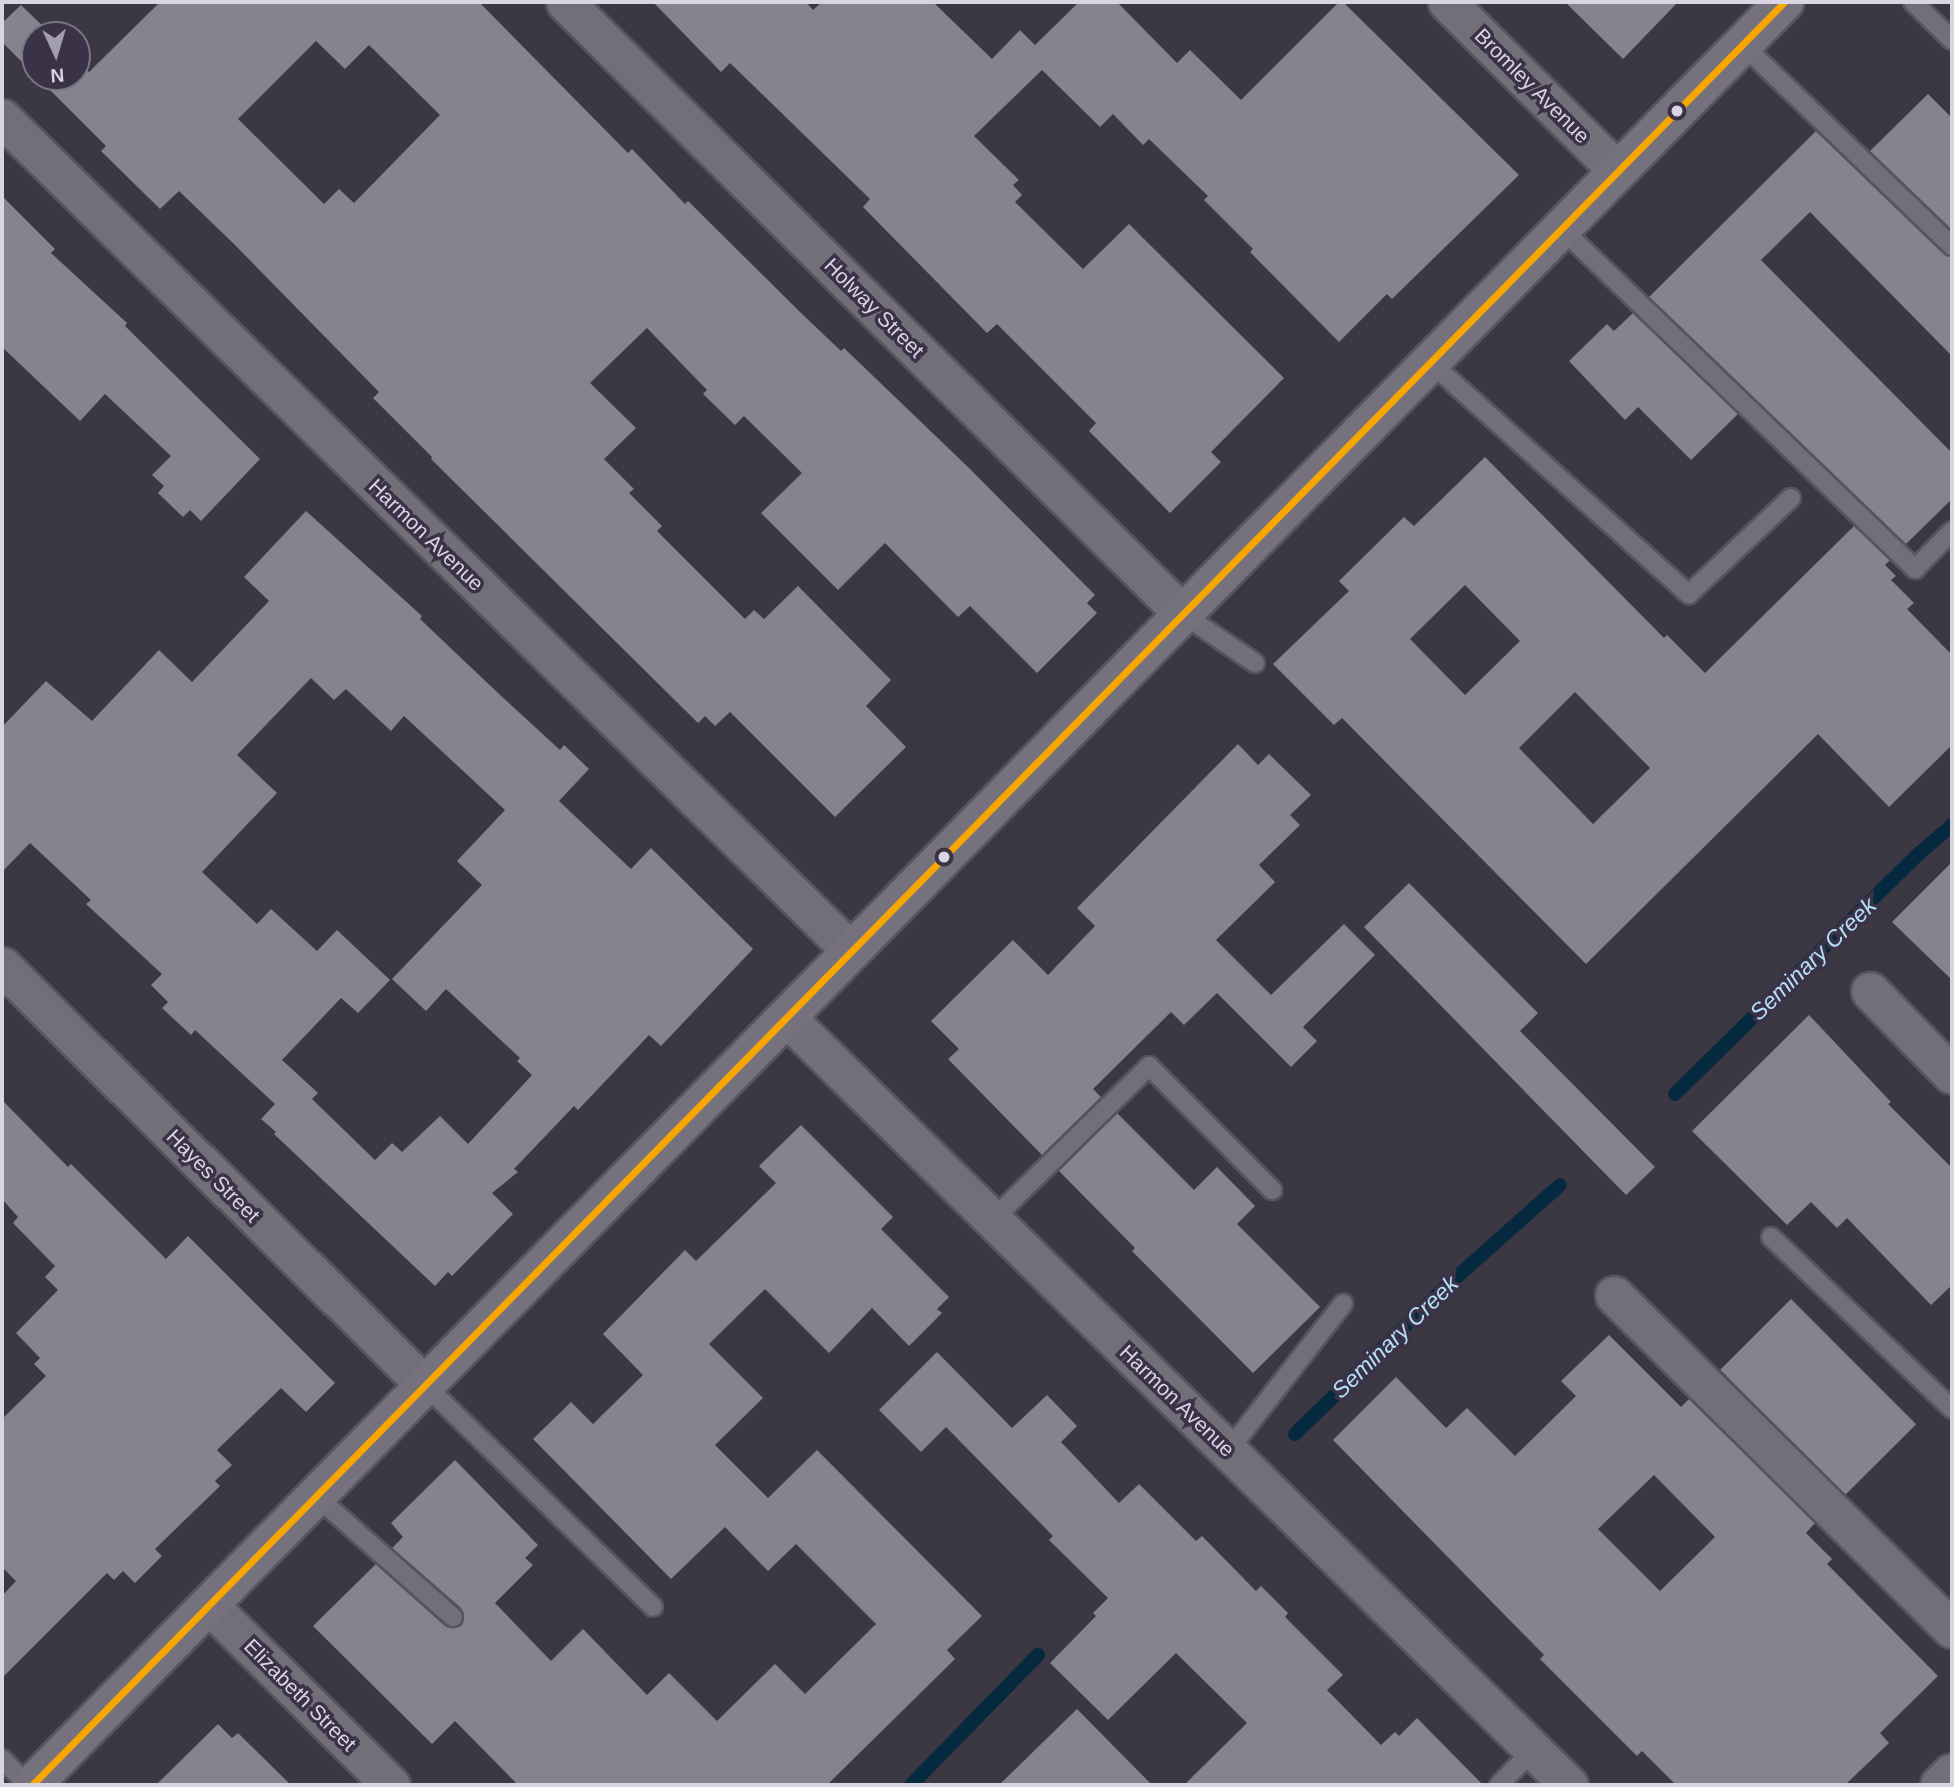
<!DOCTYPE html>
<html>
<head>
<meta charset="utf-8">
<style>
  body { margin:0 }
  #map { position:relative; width:1954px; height:1787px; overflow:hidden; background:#3b3843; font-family:Arial,sans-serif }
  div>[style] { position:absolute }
  .stream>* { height:14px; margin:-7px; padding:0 7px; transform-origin:7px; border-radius:7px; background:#05293e }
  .building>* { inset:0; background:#83848e; transform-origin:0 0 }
  .roads { filter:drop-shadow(2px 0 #57545e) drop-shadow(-2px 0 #57545e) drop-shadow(0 2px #57545e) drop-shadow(0 -2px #57545e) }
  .lane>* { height:18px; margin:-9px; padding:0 9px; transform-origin:9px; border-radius:9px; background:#726f79 }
  .street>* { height:37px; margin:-18.5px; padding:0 18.5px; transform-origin:18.5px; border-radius:18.5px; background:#726f79 }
  .secondary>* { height:38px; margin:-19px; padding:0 19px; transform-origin:19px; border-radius:19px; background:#76727d }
  .bus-1>* { height:7px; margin:-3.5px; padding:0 3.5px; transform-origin:3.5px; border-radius:3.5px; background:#f7a600 }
  .dots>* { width:19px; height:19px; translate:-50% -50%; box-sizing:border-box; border:4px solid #3a3348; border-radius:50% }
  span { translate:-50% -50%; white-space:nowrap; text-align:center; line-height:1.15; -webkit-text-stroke:7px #3a3348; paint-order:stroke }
  .street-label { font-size:21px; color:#d9d5e3 }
  .water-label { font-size:23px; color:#b7dff8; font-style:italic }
  .frame { position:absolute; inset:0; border:4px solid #d9d5e3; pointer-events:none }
  .north { position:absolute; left:21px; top:21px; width:70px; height:70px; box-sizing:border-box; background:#3a3348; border:2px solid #7a7486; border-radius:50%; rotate:176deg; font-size:19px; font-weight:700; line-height:28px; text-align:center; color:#d9d5e3 }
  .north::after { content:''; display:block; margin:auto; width:24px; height:32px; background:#a29eab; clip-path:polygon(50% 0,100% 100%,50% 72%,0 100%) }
</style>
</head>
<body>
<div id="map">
  <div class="stream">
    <i style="left:1675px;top:1094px;width:336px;rotate:-44.6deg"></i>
    <i style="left:1914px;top:858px;width:50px;rotate:-41deg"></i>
    <i style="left:1295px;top:1434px;width:204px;rotate:-44.4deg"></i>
    <i style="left:1441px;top:1291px;width:159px;rotate:-41.7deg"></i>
    <i style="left:911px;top:1785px;width:182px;rotate:-45.7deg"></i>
  </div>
  <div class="building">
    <i style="clip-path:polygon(evenodd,160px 2px,479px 2px,628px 153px,632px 149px,685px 204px,688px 201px,800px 312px,841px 351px,844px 348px,969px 468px,1095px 595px,1087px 603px,1097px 613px,1037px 673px,970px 606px,958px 617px,885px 543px,838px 590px,761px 513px,802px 473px,744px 416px,735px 425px,703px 394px,707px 390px,647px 328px,590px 383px,636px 428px,604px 459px,634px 489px,629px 493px,662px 526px,657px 531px,745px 619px,754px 610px,764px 619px,798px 586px,891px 680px,866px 706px,906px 747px,835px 817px,730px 712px,715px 726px,705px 716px,698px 723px,431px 459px,432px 457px,373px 398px,379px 392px,234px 244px,179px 191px,160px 209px,101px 151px,106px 146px,37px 77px,77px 77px,77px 60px,89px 72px,160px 2px,316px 41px,345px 69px,369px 45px,440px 115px,354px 203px,339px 189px,324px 204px,238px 119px,316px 41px)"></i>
    <i style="clip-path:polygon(653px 2px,806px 2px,813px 10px,822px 2px,933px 2px,992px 59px,1020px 30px,1035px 45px,1079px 2px,1117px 2px,1177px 63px,1190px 50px,1241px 100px,1339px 2px,1343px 2px,1519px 175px,1392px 299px,1387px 294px,1339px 342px,1250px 252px,1253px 249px,1204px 200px,1208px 196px,1149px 139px,1143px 145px,1113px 114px,1100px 127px,1042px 70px,974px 136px,1019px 180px,1013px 185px,1022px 195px,1015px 202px,1083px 269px,1129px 224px,1284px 378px,1211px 452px,1221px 462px,1170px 513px,1089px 431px,1096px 423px,997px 324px,987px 333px,863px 207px,870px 199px,730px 63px,721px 72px)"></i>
    <i style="clip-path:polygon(1565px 2px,1678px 2px,1623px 59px)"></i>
    <i style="clip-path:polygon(21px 5px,52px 35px,35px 35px,35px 75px,2px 42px,2px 23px)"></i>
    <i style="clip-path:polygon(1928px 94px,1952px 118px,1952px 230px,1870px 151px)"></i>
    <i style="clip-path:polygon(1816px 131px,1944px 254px,1952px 257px,1952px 356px,1810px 212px,1761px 260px,1952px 453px,1952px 499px,1906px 544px,1649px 297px)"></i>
    <i style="clip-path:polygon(2px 196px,55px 249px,51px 253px,127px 323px,125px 326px,260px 459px,201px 521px,190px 510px,183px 517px,158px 493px,164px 486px,152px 475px,171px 456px,105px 394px,80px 421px,2px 347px)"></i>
    <i style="clip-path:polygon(1633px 313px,1738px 414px,1691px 460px,1638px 407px,1625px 420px,1569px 361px,1607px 324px,1614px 331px)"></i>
    <i style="clip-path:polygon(evenodd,1485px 457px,1664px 638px,1667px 635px,1705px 673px,1854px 526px,1890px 560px,1885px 565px,1896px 576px,1891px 580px,1914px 603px,1907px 609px,1952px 655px,1952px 745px,1889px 807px,1818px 734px,1586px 964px,1342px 718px,1334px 725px,1273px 664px,1349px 591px,1339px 581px,1404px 517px,1414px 526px,1485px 457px,1465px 585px,1520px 641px,1465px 695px,1410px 639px,1465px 585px,1485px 457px,1575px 692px,1650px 768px,1593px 824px,1519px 748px,1575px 692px)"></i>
    <i style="clip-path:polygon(evenodd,306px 511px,422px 616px,420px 619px,498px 693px,560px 750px,564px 745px,589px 769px,559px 801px,631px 869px,651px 848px,753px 949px,661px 1046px,649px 1035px,578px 1110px,574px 1106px,514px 1169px,518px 1172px,492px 1193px,513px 1214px,452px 1276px,448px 1272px,435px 1286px,274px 1134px,276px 1132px,261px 1119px,275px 1104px,195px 1030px,191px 1035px,162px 1008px,168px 1002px,151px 985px,162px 974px,86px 904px,91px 900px,30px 843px,2px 872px,2px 727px,46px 681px,92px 721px,159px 650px,192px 682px,269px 601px,244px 577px,306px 511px,311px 678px,334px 700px,346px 689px,391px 731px,404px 716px,505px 810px,457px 861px,482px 885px,392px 979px,426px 1011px,446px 989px,520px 1058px,517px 1061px,532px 1075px,468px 1144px,440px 1116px,402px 1152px,392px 1143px,375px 1160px,312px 1099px,318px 1093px,282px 1060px,341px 998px,358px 1013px,390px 980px,337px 930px,317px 951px,271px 909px,257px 924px,202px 872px,277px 793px,237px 755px,311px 678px)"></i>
    <i style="clip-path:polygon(1238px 744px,1258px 765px,1269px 754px,1311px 795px,1290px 815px,1300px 825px,1259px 865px,1275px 882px,1216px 940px,1271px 995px,1344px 924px,1375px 955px,1303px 1027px,1317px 1041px,1291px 1067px,1217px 993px,1184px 1025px,1171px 1012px,1093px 1089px,1101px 1097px,1042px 1155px,948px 1059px,959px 1049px,931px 1021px,1013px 940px,1048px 975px,1095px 926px,1077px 908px)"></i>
    <i style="clip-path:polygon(1952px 862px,1952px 980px,1892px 922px)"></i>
    <i style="clip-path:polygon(1409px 883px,1538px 1013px,1520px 1031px,1655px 1167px,1626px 1195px,1364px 927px)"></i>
    <i style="clip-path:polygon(1809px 1015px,1891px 1102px,1888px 1104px,1952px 1168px,1952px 1285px,1931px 1305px,1847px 1218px,1837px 1228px,1811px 1202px,1787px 1225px,1692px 1131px)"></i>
    <i style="clip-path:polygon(2px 1100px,68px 1167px,71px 1164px,166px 1259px,188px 1236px,335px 1383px,306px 1412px,281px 1388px,217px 1450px,232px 1465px,215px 1481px,220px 1486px,155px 1549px,162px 1556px,135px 1583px,123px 1571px,114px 1580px,107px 1573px,2px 1678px,2px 1596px,16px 1581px,2px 1567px,2px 1419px,46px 1376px,34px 1364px,40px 1358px,16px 1333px,58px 1290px,45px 1277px,55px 1266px,13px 1223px,18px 1217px,2px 1199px)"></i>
    <i style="clip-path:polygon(1117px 1113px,1194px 1190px,1217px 1167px,1255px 1206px,1237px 1224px,1320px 1307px,1253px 1373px,1132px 1251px,1135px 1248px,1059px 1171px)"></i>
    <i style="clip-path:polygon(801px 1125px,893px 1217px,881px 1229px,949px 1297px,937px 1309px,942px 1313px,909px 1346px,872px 1308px,829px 1353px,765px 1289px,709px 1344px,763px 1398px,715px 1445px,768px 1498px,817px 1450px,982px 1616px,947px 1650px,955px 1659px,827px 1785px,518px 1785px,455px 1721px,432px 1744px,313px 1626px,376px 1564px,445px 1626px,456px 1628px,462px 1624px,464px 1614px,461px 1608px,392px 1548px,403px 1537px,391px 1523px,455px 1460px,538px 1545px,525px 1558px,533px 1565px,495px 1603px,551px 1661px,583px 1629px,647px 1695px,669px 1673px,717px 1721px,775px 1664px,805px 1694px,876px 1624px,796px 1544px,768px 1571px,725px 1527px,671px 1579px,533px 1439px,571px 1402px,593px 1424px,643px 1375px,603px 1334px,685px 1250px,696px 1261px,776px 1183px,759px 1166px)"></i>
    <i style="left:1791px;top:1299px;width:177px;height:100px;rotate:45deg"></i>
    <i style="clip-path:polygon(evenodd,1609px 1335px,1681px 1407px,1689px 1399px,1815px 1523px,1806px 1533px,1832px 1559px,1827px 1564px,1938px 1676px,1880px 1733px,1889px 1743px,1845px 1785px,1676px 1785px,1642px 1751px,1637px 1756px,1540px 1659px,1544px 1655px,1333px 1440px,1396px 1377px,1446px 1428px,1467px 1408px,1515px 1456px,1576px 1396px,1561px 1381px,1609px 1335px,1654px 1475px,1715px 1537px,1660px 1591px,1598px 1529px,1654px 1475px)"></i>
    <i style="clip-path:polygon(937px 1352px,1012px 1428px,1047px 1395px,1077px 1426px,1061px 1442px,1119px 1503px,1139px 1484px,1196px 1541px,1202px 1536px,1256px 1591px,1261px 1586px,1288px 1613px,1285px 1617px,1343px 1675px,1327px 1690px,1381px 1745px,1395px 1732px,1399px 1736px,1417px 1718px,1483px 1785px,1184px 1785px,1247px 1723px,1176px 1653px,1108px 1720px,1050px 1663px,1096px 1616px,1093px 1613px,1108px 1598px,1049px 1540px,1053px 1536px,946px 1427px,921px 1452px,879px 1410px)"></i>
    <i style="clip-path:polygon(1077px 1709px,1152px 1785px,999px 1785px)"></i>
    <i style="clip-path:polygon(218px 1724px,232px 1738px,238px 1733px,291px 1785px,156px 1785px)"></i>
  </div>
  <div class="roads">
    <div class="lane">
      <i style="left:1913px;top:2px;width:54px;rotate:44.3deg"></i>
      <i style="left:1742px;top:44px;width:291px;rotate:43.9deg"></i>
      <i style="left:1561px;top:228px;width:492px;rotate:43.9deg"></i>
      <i style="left:1915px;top:569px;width:53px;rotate:-45.8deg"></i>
      <i style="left:1430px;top:362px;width:348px;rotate:41.9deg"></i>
      <i style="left:1689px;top:594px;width:140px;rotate:-43.3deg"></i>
      <i style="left:1183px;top:614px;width:87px;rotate:34.2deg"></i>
      <i style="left:992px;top:1220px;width:220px;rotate:-44.4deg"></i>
      <i style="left:1149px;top:1066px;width:175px;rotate:45.2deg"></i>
      <i style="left:1771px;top:1237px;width:250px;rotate:43.5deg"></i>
      <i style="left:425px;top:1385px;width:318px;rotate:44.2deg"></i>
      <i style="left:1228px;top:1451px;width:187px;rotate:-52deg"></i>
      <i style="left:316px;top:1496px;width:183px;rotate:41.5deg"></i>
      <i style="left:2px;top:1759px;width:37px;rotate:45deg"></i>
      <i style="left:1499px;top:1785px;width:49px;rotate:-45.8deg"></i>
    </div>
    <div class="street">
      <i style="left:565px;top:2px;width:870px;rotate:44.72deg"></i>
      <i style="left:1447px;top:2px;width:240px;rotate:44.7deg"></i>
      <i style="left:2px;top:118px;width:1189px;rotate:44.45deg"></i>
      <i style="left:2px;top:966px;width:595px;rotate:44.73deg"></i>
      <i style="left:1870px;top:991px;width:117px;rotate:45.7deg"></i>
      <i style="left:786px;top:1017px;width:1097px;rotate:44.45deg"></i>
      <i style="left:1614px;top:1295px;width:475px;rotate:44.7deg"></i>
      <i style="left:209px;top:1605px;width:256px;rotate:44.7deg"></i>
      <i style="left:1939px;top:1785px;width:18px;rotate:-45deg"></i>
    </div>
    <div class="secondary">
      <i style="left:32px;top:1785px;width:2500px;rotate:-45.5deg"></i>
    </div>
  </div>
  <div class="bus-1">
    <i style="left:32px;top:1785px;width:2500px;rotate:-45.5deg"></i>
  </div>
  <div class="dots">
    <i style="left:1677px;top:111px;background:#d9d5e3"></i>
    <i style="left:944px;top:857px;background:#d9d5e3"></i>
  </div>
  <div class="street-label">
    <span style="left:1532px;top:86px;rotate:45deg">Bromley Avenue</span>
    <span style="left:874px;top:308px;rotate:45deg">Holway Street</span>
    <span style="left:426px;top:535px;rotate:44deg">Harmon Avenue</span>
    <span style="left:213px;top:1176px;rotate:45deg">Hayes Street</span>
    <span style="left:1177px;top:1401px;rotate:44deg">Harmon Avenue</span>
    <span style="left:300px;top:1695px;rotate:45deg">Elizabeth Street</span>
  </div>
  <div class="water-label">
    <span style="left:1813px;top:959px;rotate:-44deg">Seminary Creek</span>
    <span style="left:1395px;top:1337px;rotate:-44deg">Seminary Creek</span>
  </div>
  <div class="frame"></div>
  <div class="north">N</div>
</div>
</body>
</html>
